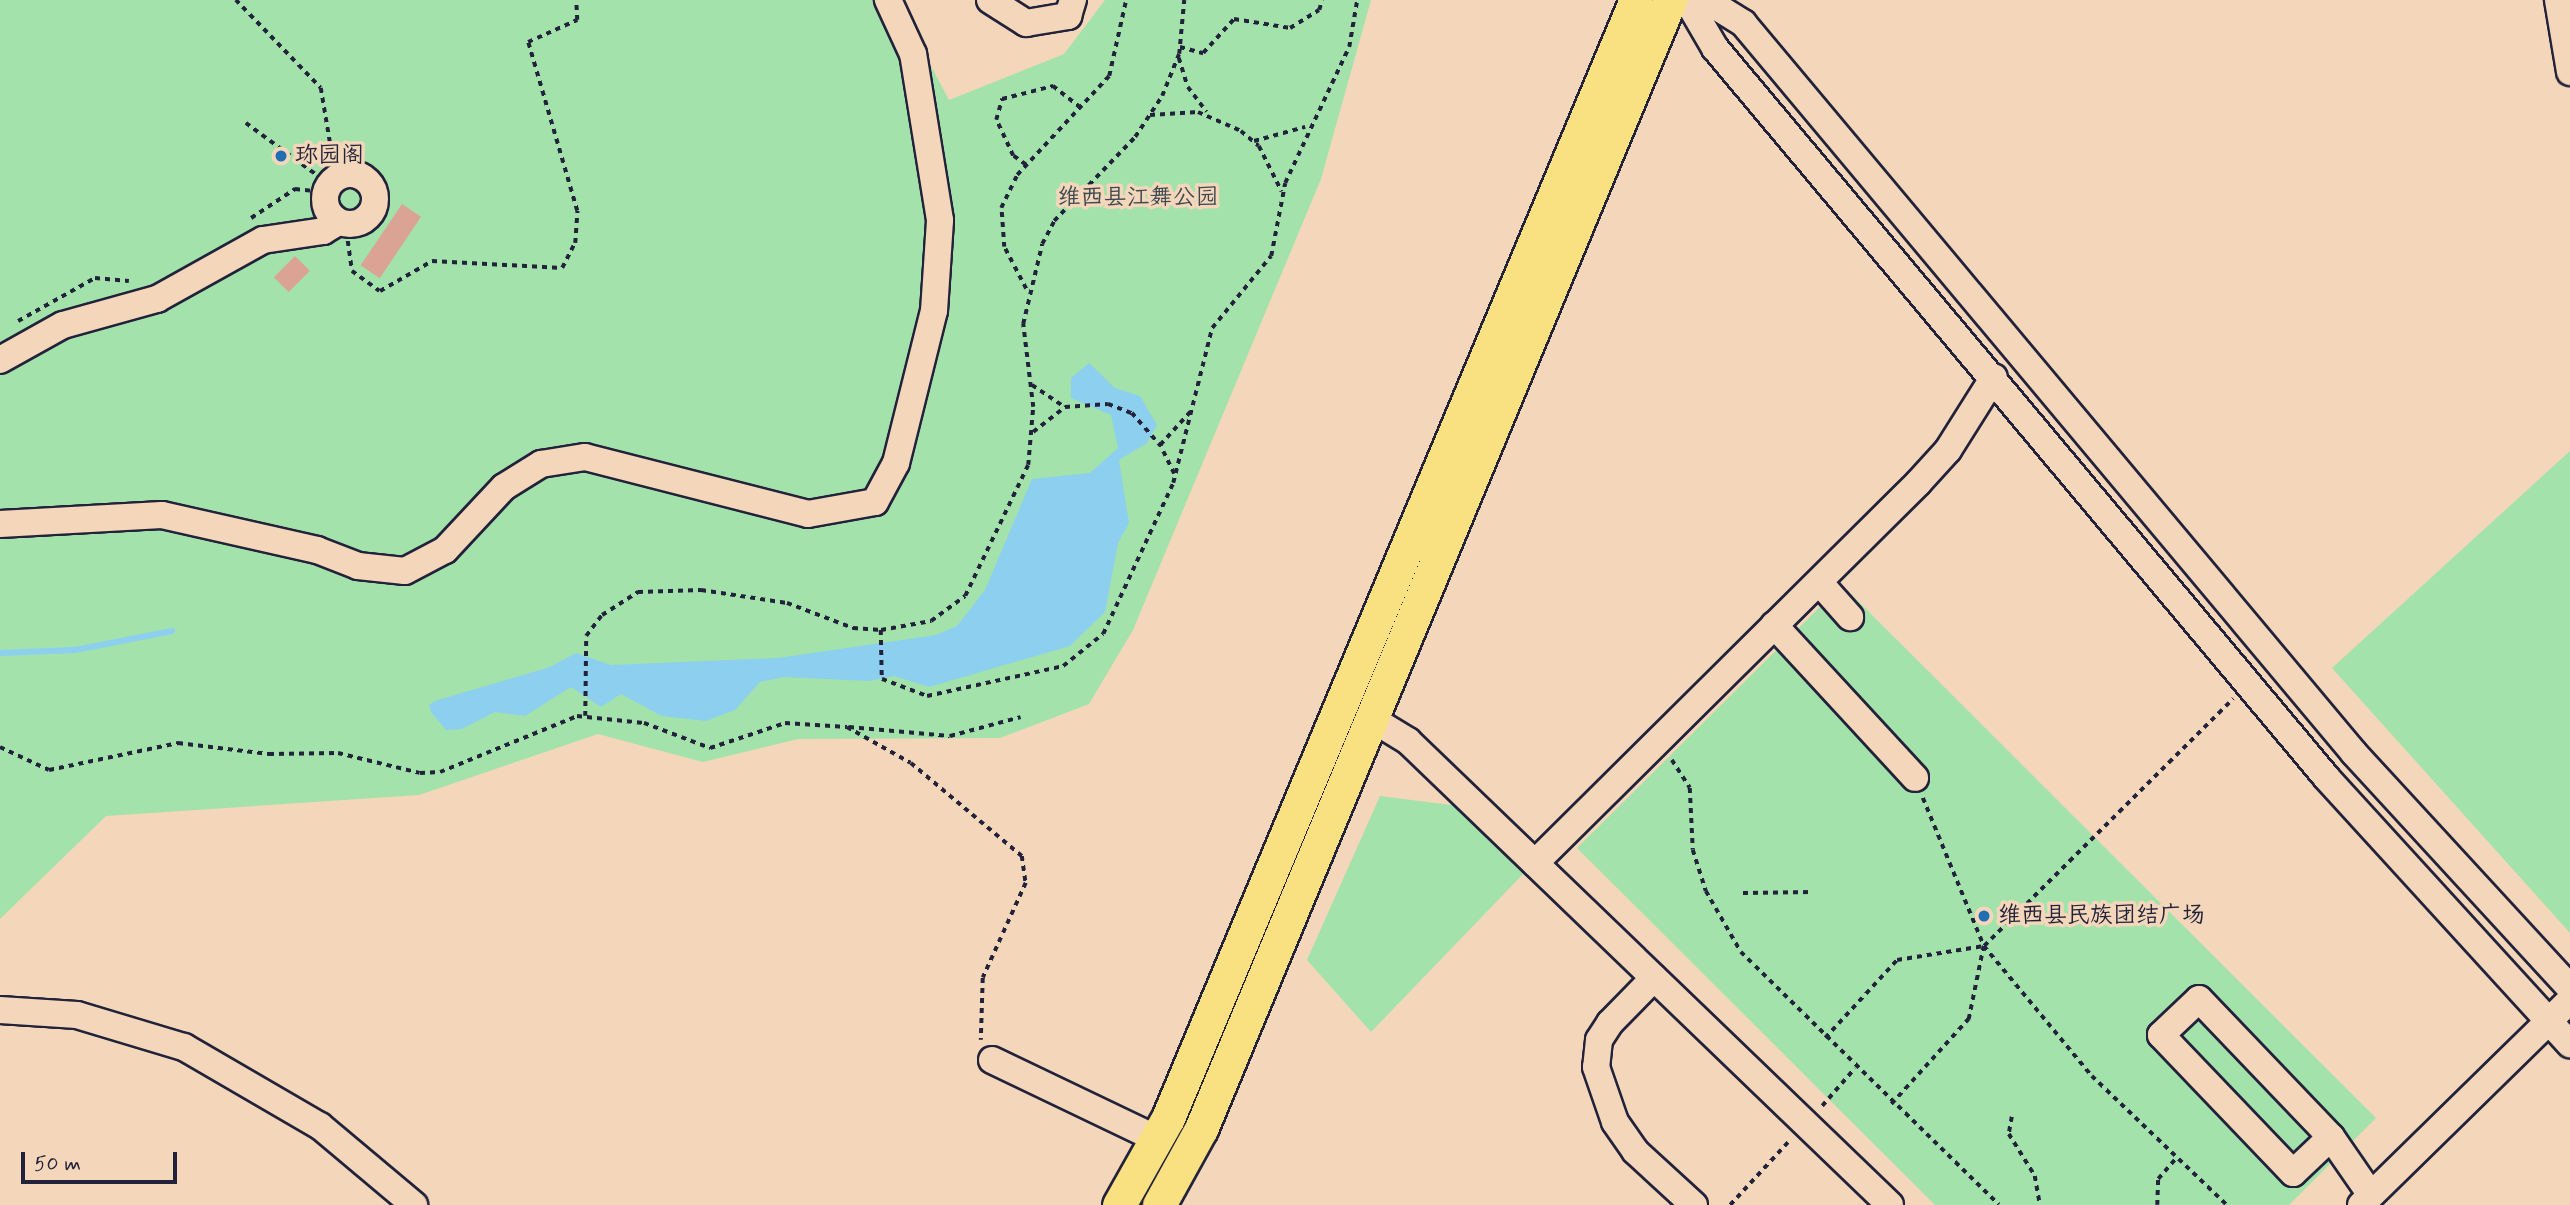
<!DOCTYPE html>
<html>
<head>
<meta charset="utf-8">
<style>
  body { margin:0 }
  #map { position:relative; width:2570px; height:1205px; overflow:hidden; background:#f4d7ba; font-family:Mynerve,"LXGW WenKai TC",sans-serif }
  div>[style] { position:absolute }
  .green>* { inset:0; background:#a3e2ab }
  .water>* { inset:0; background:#8dcfee }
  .stream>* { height:6px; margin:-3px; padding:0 3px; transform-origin:3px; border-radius:3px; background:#8dcfee }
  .building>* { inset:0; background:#daa393; transform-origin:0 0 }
  .path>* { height:3.5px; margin-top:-1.75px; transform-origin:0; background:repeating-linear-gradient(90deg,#22223b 0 5px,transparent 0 10px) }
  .roads { filter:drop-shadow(2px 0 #22223b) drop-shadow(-2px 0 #22223b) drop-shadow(0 2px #22223b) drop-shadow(0 -2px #22223b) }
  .minor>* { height:26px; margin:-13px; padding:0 13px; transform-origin:13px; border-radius:13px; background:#f4d7ba }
  .minor>.ring { margin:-13px; padding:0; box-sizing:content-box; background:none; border:26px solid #f4d7ba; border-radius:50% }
  .major>* { height:33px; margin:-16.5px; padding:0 16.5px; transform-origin:16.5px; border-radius:16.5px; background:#f9e181 }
  .dots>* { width:19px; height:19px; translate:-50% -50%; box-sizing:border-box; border:4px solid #f4d7ba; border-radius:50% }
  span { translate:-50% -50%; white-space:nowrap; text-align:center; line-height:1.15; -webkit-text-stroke:7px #f4d7ba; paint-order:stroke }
  .poi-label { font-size:23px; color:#22223b }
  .left { translate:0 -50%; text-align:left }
  .park-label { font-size:23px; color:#3c4851 }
  .scale { position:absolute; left:21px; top:1152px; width:156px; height:32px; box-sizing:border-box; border:4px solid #22223b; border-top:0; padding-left:9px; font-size:21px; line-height:24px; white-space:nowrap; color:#22223b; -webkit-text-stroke:5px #f4d7ba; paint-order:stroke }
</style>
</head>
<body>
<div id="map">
  <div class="green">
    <i style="clip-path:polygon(0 0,896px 0,949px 100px,1064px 54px,1105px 0,1371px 0,1321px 179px,1133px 630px,1089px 704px,1000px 738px,798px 739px,703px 762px,598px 734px,419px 795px,106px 816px,0 919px)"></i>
    <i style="clip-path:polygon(2570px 451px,2570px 933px,2332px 668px)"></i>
    <i style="clip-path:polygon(1842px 585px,2376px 1118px,2289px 1205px,1935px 1205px,1577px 848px)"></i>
    <i style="clip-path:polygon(1380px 796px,1459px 806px,1525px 872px,1371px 1032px,1307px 960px)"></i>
  </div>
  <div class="water">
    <i style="clip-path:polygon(1089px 363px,1115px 388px,1140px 396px,1157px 425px,1147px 443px,1119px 460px,1129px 523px,1118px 543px,1105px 612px,1070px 646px,929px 687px,894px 676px,869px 681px,784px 677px,760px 682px,735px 710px,706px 721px,662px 716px,621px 694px,601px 707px,571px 687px,525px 716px,495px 712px,462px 729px,446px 730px,431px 712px,429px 705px,435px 701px,550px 667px,576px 653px,611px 665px,778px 658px,936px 635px,957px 626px,985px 590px,1032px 479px,1090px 473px,1118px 448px,1111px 415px,1071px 398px,1071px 378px)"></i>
  </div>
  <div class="stream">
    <i style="left:0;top:653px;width:75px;rotate:-2.3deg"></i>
    <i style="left:75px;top:650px;width:99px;rotate:-11.1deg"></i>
  </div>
  <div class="building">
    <i style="left:402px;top:204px;width:23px;height:74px;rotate:34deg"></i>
    <i style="left:295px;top:256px;width:21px;height:30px;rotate:45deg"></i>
  </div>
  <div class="path">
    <i style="left:236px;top:0;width:122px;rotate:46deg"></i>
    <i style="left:321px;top:88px;width:91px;rotate:80.5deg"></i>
    <i style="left:1180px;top:47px;width:24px;rotate:15deg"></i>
    <i style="left:1203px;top:53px;width:46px;rotate:-47.6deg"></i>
    <i style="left:1234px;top:19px;width:57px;rotate:9.1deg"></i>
    <i style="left:1290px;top:28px;width:34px;rotate:-32deg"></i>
    <i style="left:1319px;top:10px;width:10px;rotate:-73deg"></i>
    <i style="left:1179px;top:58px;width:30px;rotate:73deg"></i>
    <i style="left:1188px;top:87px;width:31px;rotate:53deg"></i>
    <i style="left:1150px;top:115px;width:48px;rotate:-3.6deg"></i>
    <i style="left:1198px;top:112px;width:47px;rotate:23.8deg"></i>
    <i style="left:1241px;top:131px;width:23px;rotate:40deg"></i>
    <i style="left:1259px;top:146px;width:51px;rotate:63.4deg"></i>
    <i style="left:246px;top:123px;width:103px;rotate:36.3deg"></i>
    <i style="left:1254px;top:141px;width:53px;rotate:-15.4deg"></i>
    <i style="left:1026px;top:165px;width:16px;rotate:-145deg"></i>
    <i style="left:1013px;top:156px;width:40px;rotate:-115deg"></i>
    <i style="left:996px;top:120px;width:22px;rotate:-74deg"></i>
    <i style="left:1002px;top:99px;width:53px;rotate:-14.3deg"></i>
    <i style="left:1053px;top:86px;width:34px;rotate:38deg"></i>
    <i style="left:251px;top:218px;width:53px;rotate:-33.4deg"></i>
    <i style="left:295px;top:189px;width:30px;rotate:6deg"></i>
    <i style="left:348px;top:241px;width:30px;rotate:82deg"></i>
    <i style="left:352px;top:271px;width:34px;rotate:36deg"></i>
    <i style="left:380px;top:291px;width:60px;rotate:-30deg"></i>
    <i style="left:432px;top:261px;width:130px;rotate:3.1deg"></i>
    <i style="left:562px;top:268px;width:28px;rotate:-63deg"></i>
    <i style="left:575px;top:243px;width:32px;rotate:-86deg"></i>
    <i style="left:577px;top:211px;width:176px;rotate:-106.2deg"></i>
    <i style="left:528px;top:42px;width:54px;rotate:-24.2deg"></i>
    <i style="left:577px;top:20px;width:20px;rotate:-93deg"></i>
    <i style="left:1026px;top:289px;width:47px;rotate:-117.6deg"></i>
    <i style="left:1004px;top:247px;width:39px;rotate:-94deg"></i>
    <i style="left:1001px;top:208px;width:37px;rotate:-64deg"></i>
    <i style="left:1017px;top:175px;width:135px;rotate:-47.1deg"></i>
    <i style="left:1109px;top:76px;width:78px;rotate:-77.4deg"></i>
    <i style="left:18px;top:321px;width:88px;rotate:-29.2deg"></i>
    <i style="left:95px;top:278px;width:34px;rotate:5deg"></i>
    <i style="left:1032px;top:385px;width:37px;rotate:34deg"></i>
    <i style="left:1033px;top:432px;width:41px;rotate:-38deg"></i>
    <i style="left:1065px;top:407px;width:43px;rotate:-4deg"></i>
    <i style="left:1108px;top:404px;width:26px;rotate:21deg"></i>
    <i style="left:1132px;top:413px;width:43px;rotate:48.8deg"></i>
    <i style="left:1174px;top:474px;width:32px;rotate:-116deg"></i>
    <i style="left:1160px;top:445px;width:45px;rotate:-47.7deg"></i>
    <i style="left:881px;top:630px;width:49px;rotate:88.8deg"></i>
    <i style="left:882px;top:679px;width:48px;rotate:20.7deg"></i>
    <i style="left:927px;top:696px;width:139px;rotate:-12.4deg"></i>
    <i style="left:1063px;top:666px;width:51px;rotate:-38.7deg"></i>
    <i style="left:1103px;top:634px;width:166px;rotate:-65.1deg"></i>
    <i style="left:1173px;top:483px;width:160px;rotate:-75.9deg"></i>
    <i style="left:1212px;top:328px;width:93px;rotate:-50.7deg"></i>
    <i style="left:1271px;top:256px;width:74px;rotate:-79.1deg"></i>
    <i style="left:1285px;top:183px;width:150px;rotate:-64.8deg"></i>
    <i style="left:1349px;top:47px;width:48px;rotate:-80.3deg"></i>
    <i style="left:585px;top:716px;width:80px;rotate:-89.3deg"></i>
    <i style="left:586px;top:636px;width:26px;rotate:-53deg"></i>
    <i style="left:602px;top:615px;width:43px;rotate:-32.6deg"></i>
    <i style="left:638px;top:592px;width:63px;rotate:-1.8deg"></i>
    <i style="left:701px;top:590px;width:87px;rotate:8.6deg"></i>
    <i style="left:787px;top:603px;width:71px;rotate:20.7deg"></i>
    <i style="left:853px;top:628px;width:28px;rotate:4deg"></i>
    <i style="left:881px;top:630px;width:51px;rotate:-10.2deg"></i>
    <i style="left:931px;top:621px;width:42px;rotate:-36.3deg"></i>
    <i style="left:965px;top:596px;width:145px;rotate:-64.3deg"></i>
    <i style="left:1028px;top:465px;width:58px;rotate:-85.1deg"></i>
    <i style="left:1033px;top:407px;width:84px;rotate:-96.9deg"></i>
    <i style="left:1023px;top:324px;width:82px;rotate:-76.6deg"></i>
    <i style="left:1042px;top:244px;width:26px;rotate:-62deg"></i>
    <i style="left:1054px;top:221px;width:117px;rotate:-46deg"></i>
    <i style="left:1135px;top:137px;width:49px;rotate:-56.6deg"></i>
    <i style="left:1162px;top:96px;width:45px;rotate:-68deg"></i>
    <i style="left:1179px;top:54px;width:54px;rotate:-84.7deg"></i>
    <i style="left:849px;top:727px;width:101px;rotate:5.1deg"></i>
    <i style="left:950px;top:736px;width:73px;rotate:-15deg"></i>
    <i style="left:0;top:747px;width:54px;rotate:25.1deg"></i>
    <i style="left:49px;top:770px;width:132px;rotate:-11.8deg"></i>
    <i style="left:178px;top:743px;width:92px;rotate:6.9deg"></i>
    <i style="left:269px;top:754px;width:69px;rotate:-0.8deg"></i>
    <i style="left:338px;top:753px;width:84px;rotate:13.7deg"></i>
    <i style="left:420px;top:773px;width:20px;rotate:-3deg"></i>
    <i style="left:440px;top:772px;width:148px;rotate:-22.2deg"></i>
    <i style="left:577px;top:716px;width:67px;rotate:6deg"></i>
    <i style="left:644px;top:723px;width:71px;rotate:20.7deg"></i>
    <i style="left:710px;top:748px;width:79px;rotate:-18.4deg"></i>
    <i style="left:785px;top:723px;width:62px;rotate:3.7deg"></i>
    <i style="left:847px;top:727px;width:73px;rotate:29.4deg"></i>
    <i style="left:911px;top:763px;width:145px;rotate:40deg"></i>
    <i style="left:1022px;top:856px;width:27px;rotate:82deg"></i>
    <i style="left:1026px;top:883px;width:104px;rotate:114.4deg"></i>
    <i style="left:983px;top:978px;width:62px;rotate:91.8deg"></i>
    <i style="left:1672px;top:760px;width:33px;rotate:57deg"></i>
    <i style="left:1690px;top:788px;width:62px;rotate:87.2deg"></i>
    <i style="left:1693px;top:850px;width:43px;rotate:72.4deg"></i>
    <i style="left:1706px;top:891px;width:70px;rotate:60.2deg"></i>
    <i style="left:1741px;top:952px;width:361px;rotate:44.4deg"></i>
    <i style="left:1923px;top:798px;width:160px;rotate:67.6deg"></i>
    <i style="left:1984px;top:946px;width:169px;rotate:50.3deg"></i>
    <i style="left:2092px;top:1076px;width:187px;rotate:43.7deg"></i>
    <i style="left:1743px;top:893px;width:69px;rotate:-0.8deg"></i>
    <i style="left:1984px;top:946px;width:351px;rotate:-44.8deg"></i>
    <i style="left:1825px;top:1038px;width:106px;rotate:-47.3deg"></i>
    <i style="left:1897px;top:960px;width:88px;rotate:-9.1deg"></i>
    <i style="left:1984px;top:946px;width:75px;rotate:101.6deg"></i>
    <i style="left:1969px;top:1019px;width:116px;rotate:132.2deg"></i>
    <i style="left:1822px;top:1106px;width:50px;rotate:-49deg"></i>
    <i style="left:2012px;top:1117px;width:17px;rotate:100deg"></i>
    <i style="left:2009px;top:1134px;width:49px;rotate:58.2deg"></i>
    <i style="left:2035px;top:1176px;width:29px;rotate:80deg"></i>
    <i style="left:1730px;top:1205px;width:88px;rotate:-47.3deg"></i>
    <i style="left:2157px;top:1205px;width:26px;rotate:-88deg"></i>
    <i style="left:2158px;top:1179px;width:29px;rotate:-49deg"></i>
  </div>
  <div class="roads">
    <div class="minor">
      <i style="left:990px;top:0;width:43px;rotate:32.6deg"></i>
      <i style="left:1026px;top:23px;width:43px;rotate:-9.5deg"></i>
      <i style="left:1068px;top:16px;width:17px;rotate:-73deg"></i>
      <i style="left:1687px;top:0;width:56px;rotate:59.7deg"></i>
      <i style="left:1715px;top:48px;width:951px;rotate:50.03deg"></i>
      <i style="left:2326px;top:777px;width:362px;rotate:47.6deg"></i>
      <i style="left:1706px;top:0;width:44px;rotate:31.9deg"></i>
      <i style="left:1743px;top:23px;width:952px;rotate:50.07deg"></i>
      <i style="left:2354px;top:753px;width:319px;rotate:47.4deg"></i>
      <i style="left:2558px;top:0;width:73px;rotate:80.5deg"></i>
      <i class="ring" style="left:325px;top:174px;width:24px;height:24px"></i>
      <i style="left:0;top:360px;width:72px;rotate:-29.1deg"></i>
      <i style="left:63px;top:325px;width:98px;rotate:-15.5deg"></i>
      <i style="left:157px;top:299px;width:121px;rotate:-29.1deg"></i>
      <i style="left:263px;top:240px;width:61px;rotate:-8.5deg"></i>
      <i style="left:323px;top:231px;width:17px;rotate:-31deg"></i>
      <i style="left:0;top:524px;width:162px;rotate:-3.2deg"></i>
      <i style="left:162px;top:515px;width:159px;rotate:12.7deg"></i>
      <i style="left:317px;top:550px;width:44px;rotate:21.3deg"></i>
      <i style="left:358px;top:566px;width:47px;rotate:6.1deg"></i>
      <i style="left:405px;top:571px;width:45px;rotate:-27.7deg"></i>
      <i style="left:445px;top:550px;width:86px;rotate:-46.9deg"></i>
      <i style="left:504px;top:487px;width:44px;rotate:-31.9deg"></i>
      <i style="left:541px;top:464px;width:45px;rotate:-9deg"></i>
      <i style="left:585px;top:457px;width:230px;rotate:14.3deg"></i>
      <i style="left:808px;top:514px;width:68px;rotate:-10.2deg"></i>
      <i style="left:875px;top:502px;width:44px;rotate:-61.7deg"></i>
      <i style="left:896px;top:463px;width:157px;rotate:-76deg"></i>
      <i style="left:934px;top:311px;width:91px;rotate:-86.2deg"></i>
      <i style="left:940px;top:220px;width:168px;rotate:-99.2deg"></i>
      <i style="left:913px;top:54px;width:60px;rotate:-114.8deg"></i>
      <i style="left:1819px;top:582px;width:47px;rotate:48.5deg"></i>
      <i style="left:1774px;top:625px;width:208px;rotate:47.3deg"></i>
      <i style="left:1372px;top:719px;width:42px;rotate:31.4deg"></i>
      <i style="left:1408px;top:741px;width:669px;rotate:43.91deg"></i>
      <i style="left:1535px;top:863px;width:540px;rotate:-44.77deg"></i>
      <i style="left:1918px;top:483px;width:45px;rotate:-47.7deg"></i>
      <i style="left:1948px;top:450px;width:86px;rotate:-57.8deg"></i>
      <i style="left:1654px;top:978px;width:63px;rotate:134.4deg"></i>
      <i style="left:1610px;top:1023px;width:20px;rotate:123deg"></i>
      <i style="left:1599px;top:1040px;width:27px;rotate:96deg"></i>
      <i style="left:1596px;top:1067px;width:58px;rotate:70.9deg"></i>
      <i style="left:1615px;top:1122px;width:35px;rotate:55deg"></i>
      <i style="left:1635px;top:1151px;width:80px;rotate:42.5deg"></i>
      <i style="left:2199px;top:999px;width:191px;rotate:46.3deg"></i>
      <i style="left:2331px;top:1137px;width:52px;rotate:136.5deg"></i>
      <i style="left:2293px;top:1173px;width:191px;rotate:-133.7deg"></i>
      <i style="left:2161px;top:1035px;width:52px;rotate:-43.5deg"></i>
      <i style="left:0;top:1010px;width:77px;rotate:3.7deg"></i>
      <i style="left:77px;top:1015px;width:112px;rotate:16.7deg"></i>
      <i style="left:184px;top:1047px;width:157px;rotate:30.2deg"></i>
      <i style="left:320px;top:1126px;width:123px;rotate:40deg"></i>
      <i style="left:992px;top:1060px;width:183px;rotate:25.6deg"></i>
      <i style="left:2331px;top:1137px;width:70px;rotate:55.4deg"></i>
      <i style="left:2361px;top:1205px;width:293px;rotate:-44.4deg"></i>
    </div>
    <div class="major">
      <i style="left:1119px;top:1205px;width:100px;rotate:-60.6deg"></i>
      <i style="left:1168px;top:1118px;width:1212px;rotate:-67.29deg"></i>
      <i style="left:1159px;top:1205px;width:87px;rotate:-61.1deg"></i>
      <i style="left:1201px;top:1129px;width:1223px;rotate:-67.44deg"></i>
    </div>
  </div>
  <div class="dots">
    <i style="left:281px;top:156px;background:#1f6fb2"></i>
    <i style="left:1984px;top:916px;background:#1f6fb2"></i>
  </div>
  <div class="poi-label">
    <span class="left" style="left:295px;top:156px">珎园阁</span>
    <span class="left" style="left:1998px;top:916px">维西县民族团结广场</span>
  </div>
  <div class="park-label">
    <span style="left:1138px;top:198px">维西县江舞公园</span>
  </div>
  <div class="scale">50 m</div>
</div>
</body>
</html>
